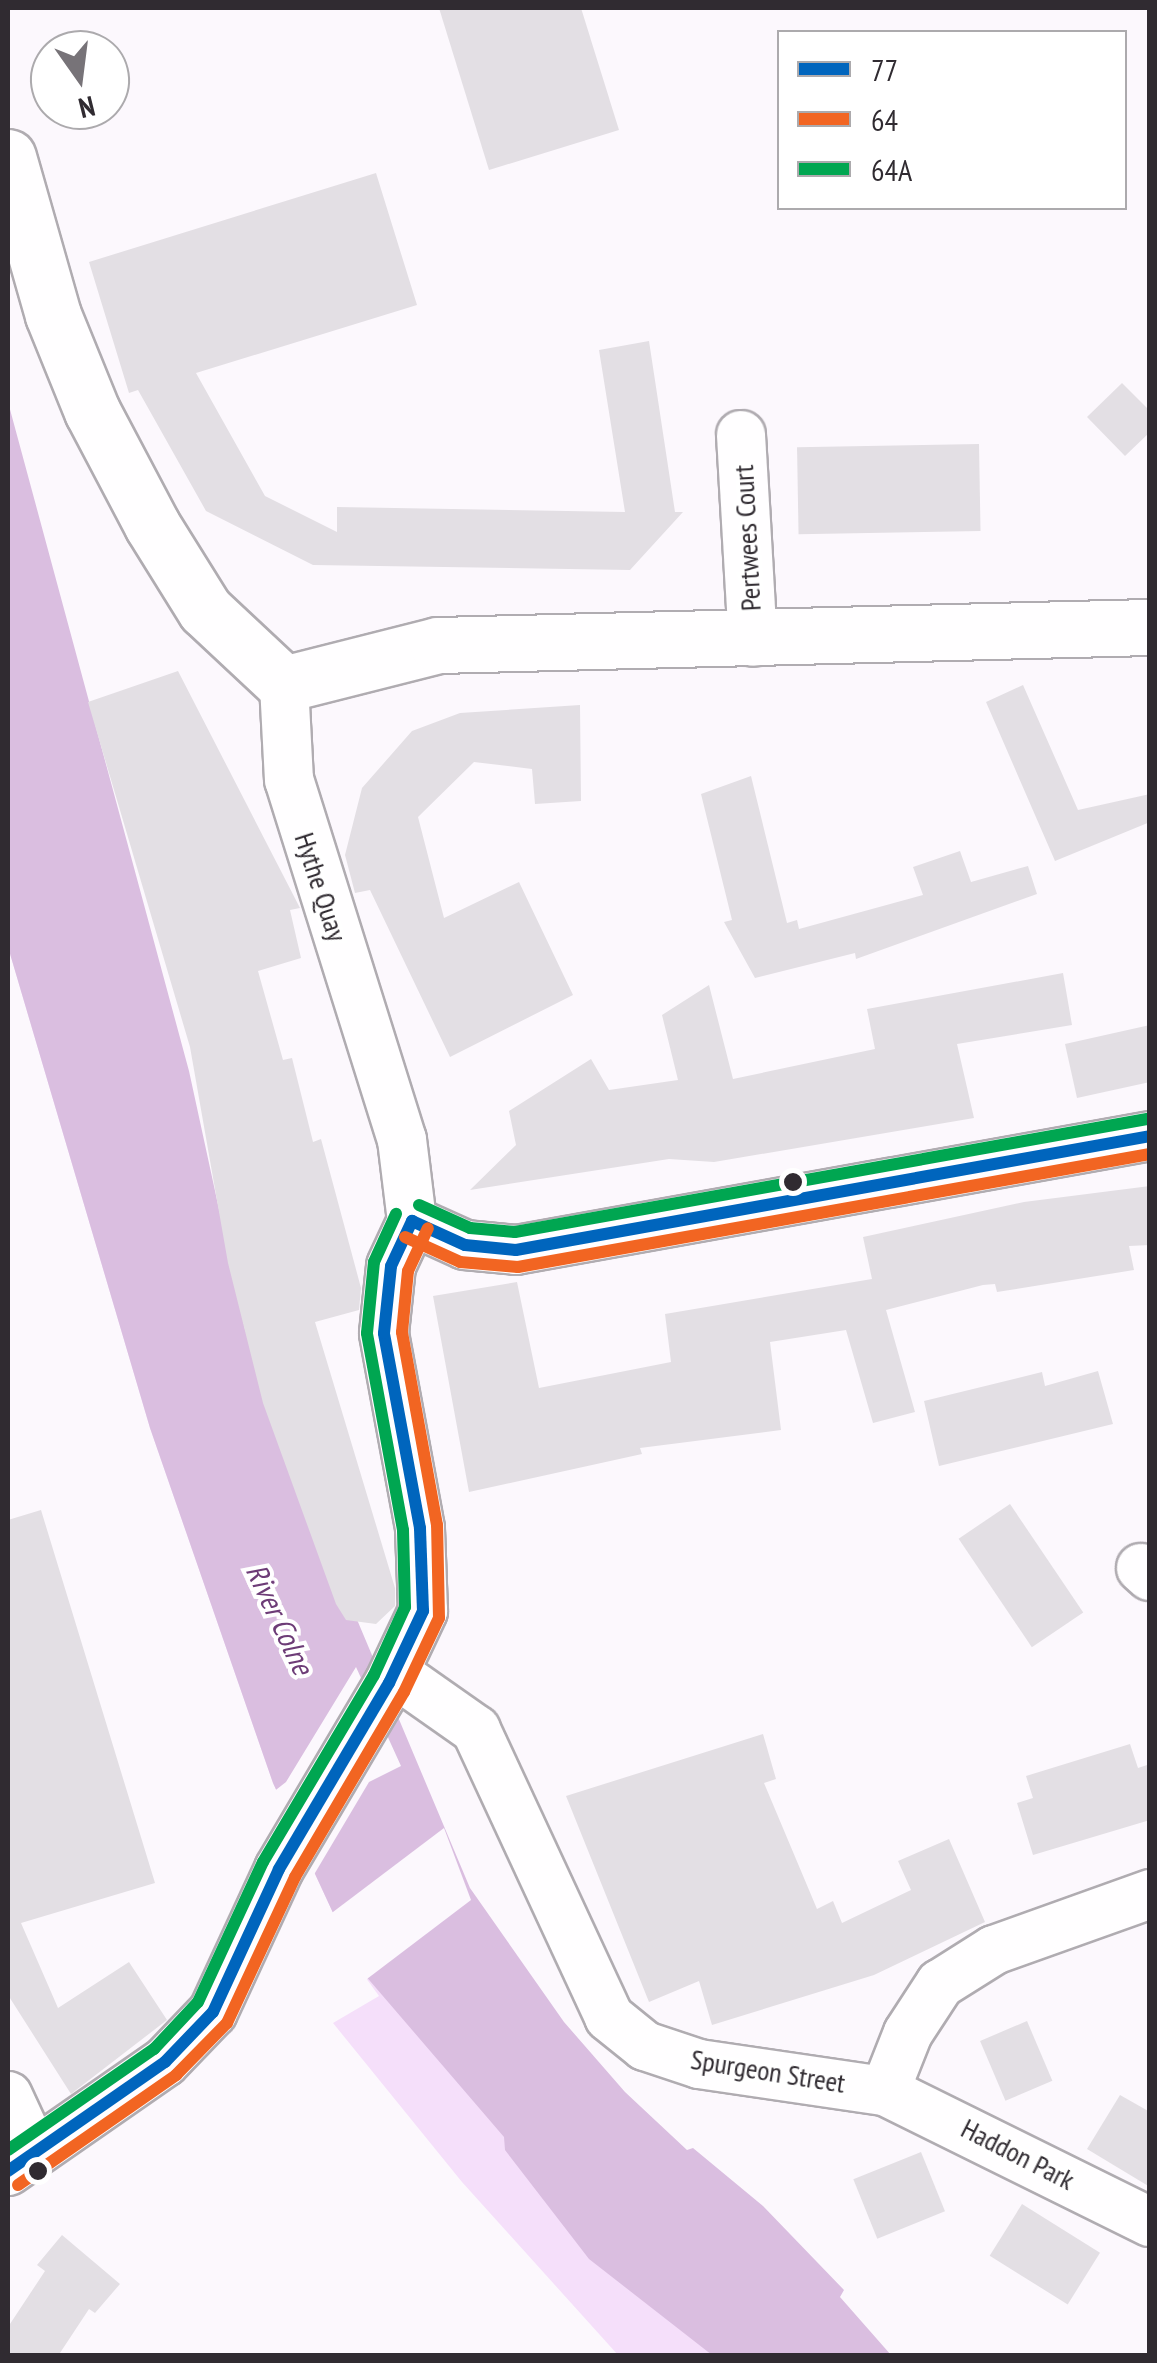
<!DOCTYPE html>
<html>
<head>
<meta charset="utf-8">
<style>
  body { margin:0 }
  #map { position:relative; width:1157px; height:2363px; overflow:hidden; background:#fcf8fd; font-family:"PT Sans Narrow",sans-serif }
  div>[style] { position:absolute }
  .green>* { inset:0; background:#f5dffa }
  .water>* { inset:0; background:#dabee0 }
  .pier>* { inset:0; background:#fcf8fd }
  .building>* { inset:0; background:#e3dfe4; transform-origin:0 0 }
  .roads { filter:drop-shadow(2px 0 #b0acb1) drop-shadow(-2px 0 #b0acb1) drop-shadow(0 2px #b0acb1) drop-shadow(0 -2px #b0acb1) }
  .minor>* { height:48px; margin:-24px; padding:0 24px; transform-origin:24px; border-radius:24px; background:#fffeff }
  .major>* { height:55px; margin:-27.5px; padding:0 27.5px; transform-origin:27.5px; border-radius:27.5px; background:#fffeff }
  .bus-1>* { height:12px; margin:-6px; padding:0 6px; transform-origin:6px; border-radius:6px; background:#0065bd }
  .bus-2>* { height:12px; margin:-6px; padding:0 6px; transform-origin:6px; border-radius:6px; background:#f26522 }
  .bus-3>* { height:12px; margin:-6px; padding:0 6px; transform-origin:6px; border-radius:6px; background:#00a651 }
  .dots>* { width:28px; height:28px; translate:-50% -50%; box-sizing:border-box; border:5px solid #fff; border-radius:50% }
  span { translate:-50% -50%; white-space:nowrap; text-align:center; line-height:1.15; -webkit-text-stroke:8px #fff; paint-order:stroke }
  .street-label { font-size:28px; color:#302b31 }
  .water-label { font-size:30px; color:#6d3c77; font-style:italic }
  .frame { position:absolute; inset:0; border:10px solid #302b31; pointer-events:none }
  .legend { position:absolute; left:777px; top:30px; width:350px; height:180px; box-sizing:border-box; background:#fff; border:2px solid #acaaad; margin:0; padding:12px 18px; list-style:none; font-size:30px; color:#302b31 }
  .legend li { display:flex; align-items:center; gap:20px; height:50px }
  .legend b { width:50px; border:2px solid #acaaad }
  .north { position:absolute; left:30px; top:30px; width:100px; height:100px; box-sizing:border-box; background:#fff; border:2px solid #acaaad; border-radius:50%; rotate:166deg; font-size:28px; font-weight:700; line-height:40px; text-align:center; color:#302b31 }
  .north::after { content:''; display:block; margin:auto; width:35px; height:45px; background:#777378; clip-path:polygon(50% 0,100% 100%,50% 72%,0 100%) }
</style>
</head>
<body>
<div id="map">
  <div class="green">
    <i style="clip-path:polygon(8px 844px,146px 1394px,750px 2355px,618px 2355px,462px 2182px,333px 2023px,379px 1996px,358px 1967px,273px 1783px,150px 1428px,8px 947px)"></i>
  </div>
  <div class="water">
    <i style="clip-path:polygon(8px 402px,189px 1071px,245px 1329px,289px 1458px,470px 1888px,564px 2022px,625px 2092px,687px 2150px,693px 2148px,763px 2206px,844px 2290px,840px 2297px,891px 2355px,712px 2355px,589px 2259px,505px 2150px,504px 2137px,358px 1967px,273px 1783px,150px 1428px,8px 947px)"></i>
  </div>
  <div class="pier">
    <i style="clip-path:polygon(356px 1667px,401px 1766px,369px 1782px,312px 1878px,272px 1793px,286px 1782px)"></i>
    <i style="clip-path:polygon(444px 1828px,471px 1900px,363px 1982px,329px 1915px)"></i>
  </div>
  <div class="building">
    <i style="clip-path:polygon(439px 8px,581px 8px,619px 130px,489px 170px)"></i>
    <i style="clip-path:polygon(376px 173px,417px 305px,196px 373px,265px 496px,337px 532px,337px 507px,625px 512px,599px 350px,649px 341px,675px 512px,683px 512px,630px 570px,313px 565px,206px 511px,138px 390px,129px 393px,89px 262px)"></i>
    <i style="clip-path:polygon(1122px 383px,1150px 411px,1150px 432px,1125px 456px,1087px 417px)"></i>
    <i style="left:979px;top:444px;width:87px;height:182px;rotate:89deg"></i>
    <i style="clip-path:polygon(178px 671px,300px 908px,290px 910px,301px 958px,258px 971px,283px 1060px,292px 1058px,313px 1142px,321px 1139px,361px 1288px,359px 1310px,315px 1322px,395px 1588px,395px 1606px,376px 1624px,346px 1620px,336px 1604px,263px 1403px,228px 1263px,190px 1047px,88px 702px)"></i>
    <i style="clip-path:polygon(1023px 685px,1078px 810px,1150px 794px,1150px 822px,1055px 861px,986px 702px)"></i>
    <i style="clip-path:polygon(580px 705px,581px 801px,535px 804px,532px 769px,474px 762px,418px 817px,444px 918px,519px 882px,573px 995px,450px 1057px,370px 890px,355px 893px,345px 855px,362px 788px,412px 731px,460px 713px)"></i>
    <i style="clip-path:polygon(751px 776px,787px 923px,797px 920px,799px 929px,923px 895px,913px 867px,960px 851px,971px 882px,1028px 866px,1037px 894px,856px 959px,855px 953px,755px 978px,724px 922px,732px 920px,701px 794px)"></i>
    <i style="clip-path:polygon(1063px 973px,1072px 1025px,957px 1044px,974px 1118px,714px 1162px,669px 1159px,470px 1190px,516px 1145px,509px 1111px,591px 1059px,609px 1090px,678px 1080px,662px 1015px,709px 985px,733px 1079px,875px 1049px,867px 1009px)"></i>
    <i style="clip-path:polygon(1150px 1025px,1150px 1082px,1077px 1098px,1065px 1044px)"></i>
    <i style="clip-path:polygon(1150px 1186px,1150px 1245px,1129px 1246px,1134px 1270px,997px 1292px,995px 1284px,983px 1285px,886px 1310px,915px 1412px,873px 1423px,846px 1330px,770px 1342px,781px 1430px,640px 1448px,642px 1454px,469px 1492px,433px 1296px,517px 1282px,539px 1388px,671px 1362px,665px 1314px,872px 1279px,863px 1237px,1024px 1202px)"></i>
    <i style="clip-path:polygon(1098px 1371px,1113px 1424px,939px 1466px,924px 1401px,1042px 1372px,1045px 1386px)"></i>
    <i style="left:1010px;top:1504px;width:131px;height:62px;rotate:56deg"></i>
    <i style="clip-path:polygon(41px 1510px,155px 1883px,21px 1923px,58px 2008px,129px 1962px,167px 2020px,71px 2094px,8px 1995px,8px 1520px)"></i>
    <i style="clip-path:polygon(763px 1734px,776px 1779px,764px 1783px,817px 1909px,833px 1901px,842px 1923px,911px 1890px,898px 1861px,949px 1839px,985px 1922px,874px 1975px,712px 2025px,699px 1981px,649px 2002px,566px 1796px)"></i>
    <i style="clip-path:polygon(1130px 1744px,1138px 1768px,1150px 1764px,1150px 1820px,1033px 1855px,1017px 1803px,1033px 1798px,1026px 1776px)"></i>
    <i style="left:1027px;top:2021px;width:65px;height:51px;rotate:67deg"></i>
    <i style="clip-path:polygon(1120px 2095px,1150px 2112px,1150px 2187px,1087px 2149px)"></i>
    <i style="left:921px;top:2152px;width:64px;height:73px;rotate:68deg"></i>
    <i style="left:1022px;top:2204px;width:92px;height:61px;rotate:32deg"></i>
    <i style="clip-path:polygon(62px 2235px,120px 2284px,95px 2313px,89px 2309px,58px 2356px,8px 2356px,8px 2327px,45px 2271px,37px 2265px)"></i>
  </div>
  <div class="roads">
    <div class="minor">
      <i style="left:741px;top:435px;width:207px;rotate:86.7deg"></i>
      <i style="left:412px;top:1221px;width:58px;rotate:24.4deg"></i>
      <i style="left:465px;top:1245px;width:51px;rotate:5.6deg"></i>
      <i style="left:516px;top:1250px;width:644px;rotate:-10.19deg"></i>
      <i style="left:1141px;top:1568px;width:12px;rotate:42deg"></i>
      <i style="left:395px;top:1673px;width:99px;rotate:35.1deg"></i>
      <i style="left:476px;top:1730px;width:316px;rotate:65.1deg"></i>
      <i style="left:609px;top:2017px;width:46px;rotate:38.9deg"></i>
      <i style="left:645px;top:2046px;width:57px;rotate:18.4deg"></i>
      <i style="left:699px;top:2064px;width:188px;rotate:8.3deg"></i>
      <i style="left:885px;top:2091px;width:296px;rotate:26.3deg"></i>
      <i style="left:885px;top:2091px;width:62px;rotate:-68.4deg"></i>
      <i style="left:908px;top:2033px;width:59px;rotate:-56.9deg"></i>
      <i style="left:940px;top:1984px;width:64px;rotate:-32.2deg"></i>
      <i style="left:994px;top:1950px;width:166px;rotate:-19.7deg"></i>
      <i style="left:8px;top:2096px;width:62px;rotate:65.1deg"></i>
      <i style="left:8px;top:2171px;width:191px;rotate:-34.8deg"></i>
      <i style="left:165px;top:2062px;width:69px;rotate:-46.2deg"></i>
      <i style="left:213px;top:2012px;width:157px;rotate:-65.2deg"></i>
      <i style="left:279px;top:1869px;width:216px;rotate:-59.4deg"></i>
      <i style="left:389px;top:1683px;width:80px;rotate:-64.7deg"></i>
      <i style="left:423px;top:1611px;width:83px;rotate:-92.1deg"></i>
      <i style="left:420px;top:1528px;width:198px;rotate:-100.5deg"></i>
      <i style="left:384px;top:1333px;width:67px;rotate:-84deg"></i>
      <i style="left:391px;top:1266px;width:50px;rotate:-65deg"></i>
      <i style="left:412px;top:1221px;width:82px;rotate:-97deg"></i>
      <i style="left:402px;top:1140px;width:377px;rotate:-107.4deg"></i>
      <i style="left:289px;top:780px;width:96px;rotate:-93deg"></i>
    </div>
    <div class="major">
      <i style="left:8px;top:157px;width:164px;rotate:74.1deg"></i>
      <i style="left:53px;top:315px;width:104px;rotate:67.9deg"></i>
      <i style="left:92px;top:411px;width:129px;rotate:62.2deg"></i>
      <i style="left:152px;top:525px;width:100px;rotate:58.1deg"></i>
      <i style="left:205px;top:610px;width:108px;rotate:43.1deg"></i>
      <i style="left:284px;top:684px;width:159px;rotate:-14.2deg"></i>
      <i style="left:438px;top:645px;width:712px;rotate:-1.45deg"></i>
    </div>
  </div>
  <div class="bus-1">
    <i style="left:412px;top:1221px;width:58px;rotate:24.4deg"></i>
    <i style="left:465px;top:1245px;width:51px;rotate:5.6deg"></i>
    <i style="left:516px;top:1250px;width:644px;rotate:-10.19deg"></i>
    <i style="left:8px;top:2171px;width:191px;rotate:-34.8deg"></i>
    <i style="left:165px;top:2062px;width:69px;rotate:-46.2deg"></i>
    <i style="left:213px;top:2012px;width:157px;rotate:-65.2deg"></i>
    <i style="left:279px;top:1869px;width:216px;rotate:-59.4deg"></i>
    <i style="left:389px;top:1683px;width:80px;rotate:-64.7deg"></i>
    <i style="left:423px;top:1611px;width:83px;rotate:-92.1deg"></i>
    <i style="left:420px;top:1528px;width:198px;rotate:-100.5deg"></i>
    <i style="left:384px;top:1333px;width:67px;rotate:-84deg"></i>
    <i style="left:391px;top:1266px;width:50px;rotate:-65deg"></i>
  </div>
  <div class="bus-2">
    <i style="left:405px;top:1237px;width:60px;rotate:24.4deg"></i>
    <i style="left:460px;top:1262px;width:58px;rotate:4.9deg"></i>
    <i style="left:518px;top:1267px;width:642px;rotate:-10.14deg"></i>
    <i style="left:18px;top:2185px;width:193px;rotate:-34.8deg"></i>
    <i style="left:176px;top:2075px;width:73px;rotate:-45.6deg"></i>
    <i style="left:227px;top:2023px;width:161px;rotate:-65deg"></i>
    <i style="left:295px;top:1877px;width:215px;rotate:-59.5deg"></i>
    <i style="left:404px;top:1692px;width:82px;rotate:-64.7deg"></i>
    <i style="left:439px;top:1618px;width:93px;rotate:-91.2deg"></i>
    <i style="left:437px;top:1525px;width:196px;rotate:-100.3deg"></i>
    <i style="left:402px;top:1332px;width:61px;rotate:-84.4deg"></i>
    <i style="left:408px;top:1271px;width:47px;rotate:-65.1deg"></i>
  </div>
  <div class="bus-3">
    <i style="left:419px;top:1205px;width:56px;rotate:24.3deg"></i>
    <i style="left:470px;top:1228px;width:45px;rotate:5.1deg"></i>
    <i style="left:515px;top:1232px;width:642px;rotate:-10.14deg"></i>
    <i style="left:8px;top:2150px;width:178px;rotate:-34.7deg"></i>
    <i style="left:154px;top:2049px;width:64px;rotate:-46.9deg"></i>
    <i style="left:198px;top:2002px;width:154px;rotate:-65.1deg"></i>
    <i style="left:263px;top:1862px;width:217px;rotate:-59.3deg"></i>
    <i style="left:374px;top:1675px;width:75px;rotate:-65.5deg"></i>
    <i style="left:405px;top:1607px;width:77px;rotate:-91.5deg"></i>
    <i style="left:403px;top:1530px;width:200px;rotate:-100.4deg"></i>
    <i style="left:367px;top:1333px;width:71px;rotate:-84.4deg"></i>
    <i style="left:374px;top:1262px;width:53px;rotate:-65.4deg"></i>
  </div>
  <div class="dots">
    <i style="left:793px;top:1182px;background:#302b31"></i>
    <i style="left:38px;top:2171px;background:#302b31"></i>
  </div>
  <div class="street-label">
    <span style="left:747px;top:538px;rotate:-93deg">Pertwees Court</span>
    <span style="left:321px;top:887px;rotate:72deg">Hythe Quay</span>
    <span style="left:768px;top:2071px;rotate:9deg">Spurgeon Street</span>
    <span style="left:1018px;top:2154px;rotate:27deg">Haddon Park</span>
  </div>
  <div class="water-label">
    <span style="left:280px;top:1619px;rotate:65deg">River Colne</span>
  </div>
  <div class="frame"></div>
  <ul class="legend">
  <li><b style="height:12px;background:#0065bd"></b>77</li>
  <li><b style="height:12px;background:#f26522"></b>64</li>
  <li><b style="height:12px;background:#00a651"></b>64A</li>
  </ul>
  <div class="north">N</div>
</div>
</body>
</html>
